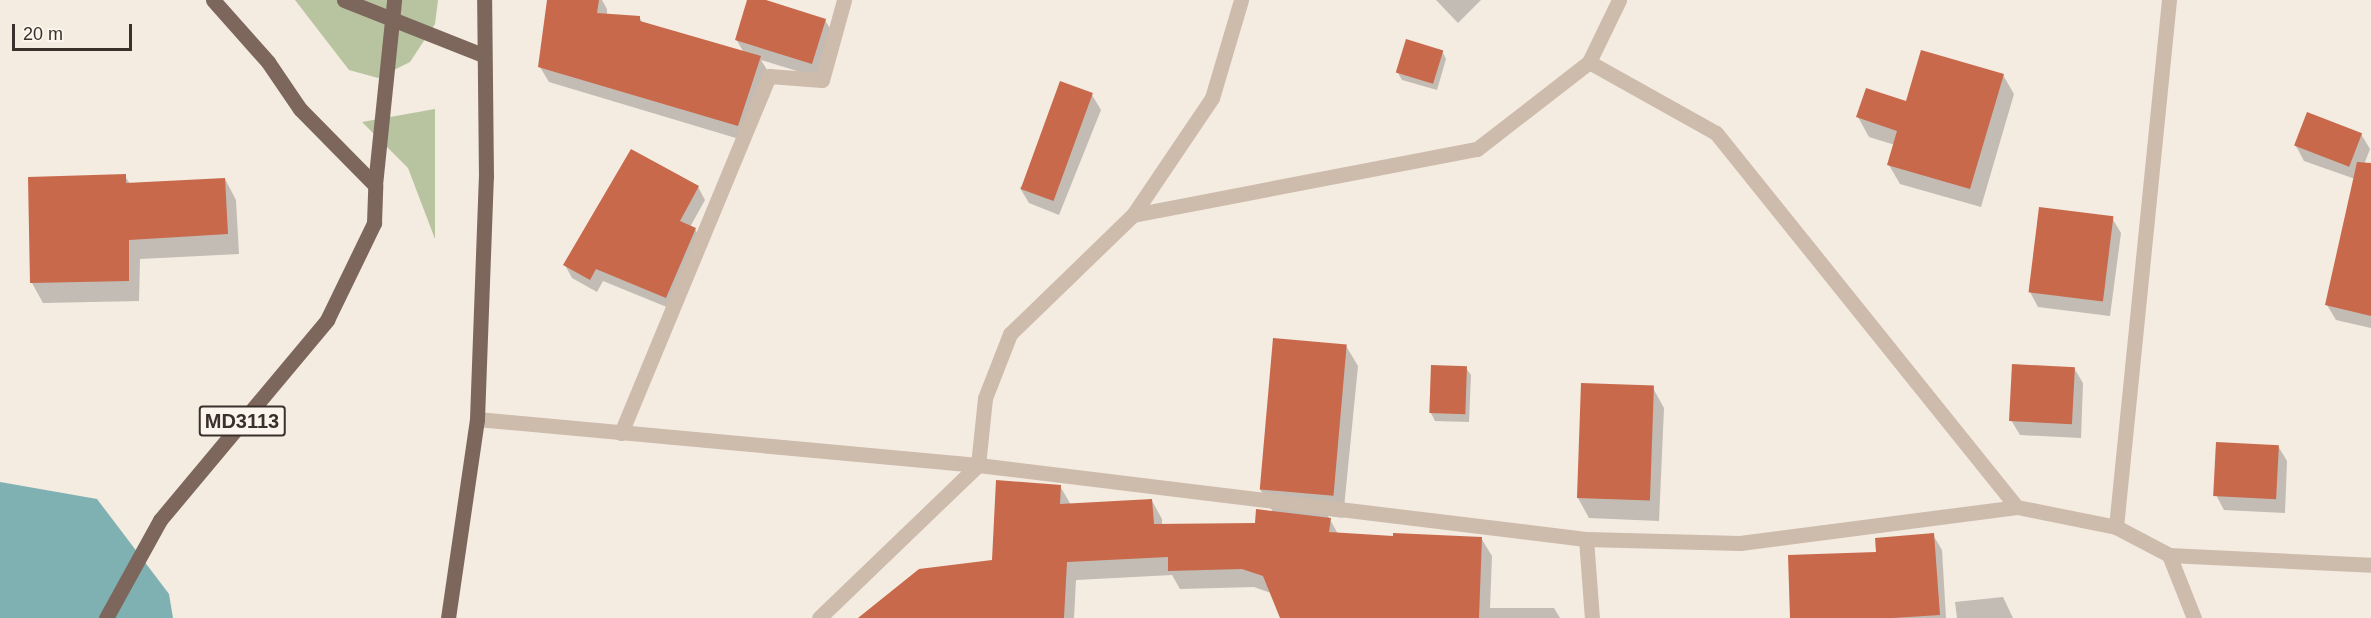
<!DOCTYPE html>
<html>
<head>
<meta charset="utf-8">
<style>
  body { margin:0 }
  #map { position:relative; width:2371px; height:618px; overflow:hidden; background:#f4ebe1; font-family:Arial,sans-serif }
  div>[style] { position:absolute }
  .green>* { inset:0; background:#b8c4a0 }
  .water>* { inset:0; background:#7fb0b2 }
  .shadow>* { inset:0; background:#0003 }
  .building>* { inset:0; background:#c8694b; transform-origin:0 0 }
  .minor>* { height:15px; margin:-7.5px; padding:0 7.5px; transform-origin:7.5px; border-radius:7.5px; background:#cdbbac }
  .major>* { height:15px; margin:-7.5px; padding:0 7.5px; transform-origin:7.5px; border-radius:7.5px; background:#7d675c }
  span { translate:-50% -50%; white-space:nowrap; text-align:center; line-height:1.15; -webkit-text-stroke:4.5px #fbf5ee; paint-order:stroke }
  .shield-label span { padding:2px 4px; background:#fbf5ee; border:2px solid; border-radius:4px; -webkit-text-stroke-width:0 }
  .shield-label { font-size:20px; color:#3b302b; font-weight:700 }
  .scale { position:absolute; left:12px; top:24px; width:120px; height:27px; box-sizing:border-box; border:3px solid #3b302b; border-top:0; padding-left:8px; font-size:18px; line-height:21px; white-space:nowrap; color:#3b302b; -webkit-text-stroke:4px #fbf5ee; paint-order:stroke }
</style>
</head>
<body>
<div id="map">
  <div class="green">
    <i style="clip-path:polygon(295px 0,438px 0,435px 24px,410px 62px,378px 78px,349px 70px)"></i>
    <i style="clip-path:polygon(435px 109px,435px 239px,408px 168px,362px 122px)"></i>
  </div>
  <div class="water">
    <i style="clip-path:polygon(0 482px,97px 499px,169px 594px,173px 618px,0 618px)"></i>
  </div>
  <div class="shadow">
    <i style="clip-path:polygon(548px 0,602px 0,607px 9px,607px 15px,639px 17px,643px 23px,744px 53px,736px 39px,749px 0,761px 0,825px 20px,834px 35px,820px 78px,761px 60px,769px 73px,746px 141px,549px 82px,540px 67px)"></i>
    <i style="clip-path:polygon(1436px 0,1481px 0,1458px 23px)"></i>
    <i style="clip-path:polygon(1442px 51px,1446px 59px,1437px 90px,1402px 80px,1398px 73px)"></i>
    <i style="clip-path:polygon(2003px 75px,2014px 94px,1981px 207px,1900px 184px,1889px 165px,1895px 145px,1869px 137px,1858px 117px)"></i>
    <i style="clip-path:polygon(1092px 95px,1101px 110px,1059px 215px,1029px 203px,1020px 188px)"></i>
    <i style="clip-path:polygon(2361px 134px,2370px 149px,2358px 180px,2304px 161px,2296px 146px)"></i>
    <i style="clip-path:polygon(125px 176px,130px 184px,225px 179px,236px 200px,239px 254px,140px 259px,139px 301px,43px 303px,32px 283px)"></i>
    <i style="clip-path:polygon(698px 187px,705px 200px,690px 227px,695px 229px,702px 242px,674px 310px,603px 281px,597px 292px,572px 278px,565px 265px)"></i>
    <i style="clip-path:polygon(2371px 215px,2371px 328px,2336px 320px,2327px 305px)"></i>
    <i style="clip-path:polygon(2112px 218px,2121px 233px,2110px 316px,2038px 307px,2030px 292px)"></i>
    <i style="clip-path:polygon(1346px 346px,1358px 366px,1343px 518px,1328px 516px,1338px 534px,1395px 538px,1481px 538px,1492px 556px,1490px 608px,1554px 608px,1560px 618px,1281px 618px,1271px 593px,1254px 587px,1180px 589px,1172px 575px,1076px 580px,1074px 618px,861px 618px,993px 562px,1060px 486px,1071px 505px,1152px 501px,1162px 519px,1162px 526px,1256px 524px,1273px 512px,1260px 489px)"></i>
    <i style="clip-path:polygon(1433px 367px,1466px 368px,1471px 375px,1469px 422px,1435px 421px,1431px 413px)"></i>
    <i style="clip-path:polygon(2074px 368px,2083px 383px,2081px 438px,2020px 435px,2011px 420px)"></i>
    <i style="clip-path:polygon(1653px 388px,1664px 408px,1659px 521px,1589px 518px,1578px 498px)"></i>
    <i style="clip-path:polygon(2278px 446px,2287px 461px,2285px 513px,2224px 510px,2216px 495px)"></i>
    <i style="clip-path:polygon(1933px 535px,1942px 550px,1946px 618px,1791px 618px,1877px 553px)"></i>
    <i style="clip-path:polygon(2003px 597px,2013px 618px,1957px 618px,1955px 602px)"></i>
  </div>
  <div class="building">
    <i style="clip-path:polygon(547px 0,599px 0,597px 13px,640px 16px,640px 21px,761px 56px,738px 126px,538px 67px)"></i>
    <i style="clip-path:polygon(747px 0,766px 0,826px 19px,812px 64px,735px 40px)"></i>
    <i style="left:1406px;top:39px;width:39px;height:35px;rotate:17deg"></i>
    <i style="clip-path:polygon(1921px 50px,2004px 74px,1970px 189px,1887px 165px,1897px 131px,1856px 117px,1866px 88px,1906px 101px)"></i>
    <i style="left:1060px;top:81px;width:35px;height:115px;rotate:20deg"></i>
    <i style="left:2307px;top:112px;width:59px;height:36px;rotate:21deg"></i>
    <i style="clip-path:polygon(631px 149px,699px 186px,680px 221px,696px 228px,666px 298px,596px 269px,590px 280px,563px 265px)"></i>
    <i style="clip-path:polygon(2357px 162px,2371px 163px,2371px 316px,2325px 305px)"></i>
    <i style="clip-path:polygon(126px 174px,126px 183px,225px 178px,228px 234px,129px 240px,129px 281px,30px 283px,28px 177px)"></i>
    <i style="left:2039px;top:207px;width:75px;height:86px;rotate:7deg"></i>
    <i style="left:1273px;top:338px;width:74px;height:152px;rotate:5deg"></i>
    <i style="left:2012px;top:364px;width:63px;height:57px;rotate:3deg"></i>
    <i style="left:1431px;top:365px;width:36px;height:48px;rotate:2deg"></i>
    <i style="left:1581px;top:383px;width:73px;height:115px;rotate:2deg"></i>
    <i style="left:2216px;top:442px;width:63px;height:54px;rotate:3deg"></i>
    <i style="clip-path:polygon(996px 480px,1061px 485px,1060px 504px,1152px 499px,1154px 524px,1255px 523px,1256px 509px,1331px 518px,1329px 532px,1393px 536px,1393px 533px,1482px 537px,1479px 618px,1280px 618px,1263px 576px,1242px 569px,1168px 571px,1168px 557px,1067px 562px,1064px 618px,858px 618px,919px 569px,992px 560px)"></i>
    <i style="clip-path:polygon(1934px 533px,1940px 615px,1893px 618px,1790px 618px,1788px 555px,1876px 552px,1875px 538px)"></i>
  </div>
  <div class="minor">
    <i style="left:1589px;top:62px;width:145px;rotate:29.2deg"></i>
    <i style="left:1716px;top:133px;width:480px;rotate:51.2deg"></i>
    <i style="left:1133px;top:215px;width:350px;rotate:-10.9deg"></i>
    <i style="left:1477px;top:149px;width:142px;rotate:-37.8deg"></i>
    <i style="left:1589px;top:62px;width:69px;rotate:-64.2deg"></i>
    <i style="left:477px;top:419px;width:503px;rotate:5.25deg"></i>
    <i style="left:978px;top:465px;width:612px;rotate:6.94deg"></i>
    <i style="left:1586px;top:539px;width:154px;rotate:1.5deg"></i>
    <i style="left:1740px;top:543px;width:279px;rotate:-7.4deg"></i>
    <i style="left:2017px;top:507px;width:101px;rotate:11.4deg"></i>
    <i style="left:2116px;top:527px;width:60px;rotate:27.8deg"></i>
    <i style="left:2169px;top:555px;width:202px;rotate:2.8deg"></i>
    <i style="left:621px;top:433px;width:386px;rotate:-67.5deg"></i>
    <i style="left:769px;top:76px;width:53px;rotate:4.3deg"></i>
    <i style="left:822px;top:80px;width:83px;rotate:-74.6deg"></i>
    <i style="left:2116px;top:527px;width:530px;rotate:-84.26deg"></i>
    <i style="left:1586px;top:539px;width:79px;rotate:85.7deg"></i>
    <i style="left:2169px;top:555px;width:68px;rotate:68.4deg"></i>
    <i style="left:819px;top:618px;width:221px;rotate:-43.9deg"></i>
    <i style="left:978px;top:465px;width:67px;rotate:-84deg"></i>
    <i style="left:985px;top:398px;width:69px;rotate:-68.7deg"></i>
    <i style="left:1010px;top:334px;width:171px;rotate:-44.1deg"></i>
    <i style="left:1133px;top:215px;width:141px;rotate:-56deg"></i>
    <i style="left:1212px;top:98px;width:102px;rotate:-73.5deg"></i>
  </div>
  <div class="major">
    <i style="left:213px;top:0;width:83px;rotate:48.4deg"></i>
    <i style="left:268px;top:62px;width:57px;rotate:55.8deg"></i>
    <i style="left:300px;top:109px;width:107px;rotate:45.4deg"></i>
    <i style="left:344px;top:0;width:149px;rotate:21.6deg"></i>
    <i style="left:106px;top:618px;width:112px;rotate:-61.1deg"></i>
    <i style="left:160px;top:520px;width:261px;rotate:-50.1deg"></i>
    <i style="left:327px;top:320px;width:108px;rotate:-64.1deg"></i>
    <i style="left:374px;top:223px;width:38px;rotate:-88deg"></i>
    <i style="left:375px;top:185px;width:186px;rotate:-84.1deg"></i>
    <i style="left:448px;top:618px;width:201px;rotate:-81.7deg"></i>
    <i style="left:477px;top:419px;width:242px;rotate:-87.9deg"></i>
    <i style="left:486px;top:177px;width:177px;rotate:-90.6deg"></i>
  </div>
  <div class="shield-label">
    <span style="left:242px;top:421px">MD3113</span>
  </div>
  <div class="scale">20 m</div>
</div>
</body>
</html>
